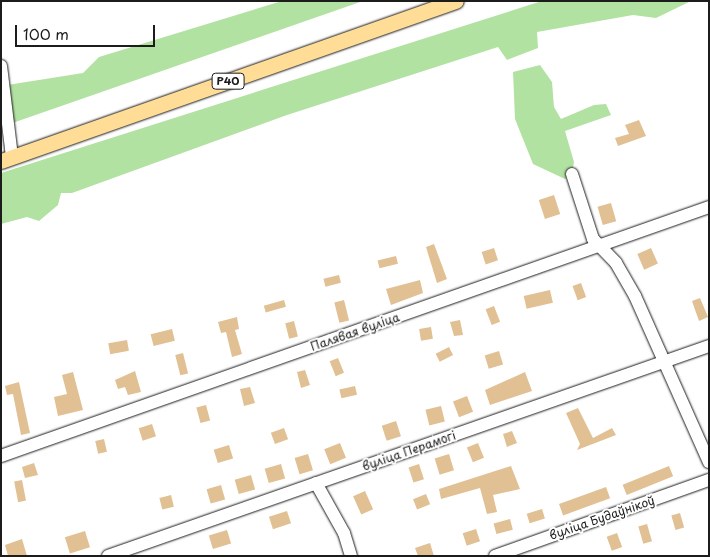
<!DOCTYPE html>
<html>
<head>
<meta charset="utf-8">
<style>
  body { margin:0 }
  #map { position:relative; width:710px; height:557px; overflow:hidden; background:#fff; font-family:"Playpen Sans",sans-serif }
  div>[style] { position:absolute }
  [style*='--x'] { left:calc(var(--x)*1px); top:calc(var(--y)*1px); width:calc(var(--w)*1px); rotate:calc(var(--a)*1deg) }
  .green>* { inset:0; background:#b2e2a2 }
  .building>* { inset:0; background:#e1c093; transform-origin:0 0 }
  .roads { filter:drop-shadow(0 0 1px #1c1c1c) drop-shadow(0 0 1px #1c1c1c) }
  .minor>* { height:12px; margin:-6px; padding:0 6px; transform-origin:6px; border-radius:6px; background:#fff }
  .major>* { height:15px; margin:-7.5px; padding:0 7.5px; transform-origin:7.5px; border-radius:7.5px; background:#ffdd96 }
  span { translate:-50% -50%; white-space:nowrap; text-align:center; line-height:1.15; -webkit-text-stroke:4px #fff; paint-order:stroke }
  .shield-label span { padding:1px 4px; background:#fff; border:1px solid; border-radius:4px; -webkit-text-stroke-width:0 }
  .shield-label { font-size:11px; color:#1c1c1c; font-weight:700 }
  .street-label { font-size:12px; color:#1c1c1c }
  .frame { position:absolute; inset:0; border:2px solid #1c1c1c; pointer-events:none }
  .scale { position:absolute; left:15px; top:25px; width:140px; height:22px; box-sizing:border-box; border:2px solid #1c1c1c; border-top:0; padding-left:6px; font-size:15px; line-height:18px; white-space:nowrap; color:#1c1c1c; -webkit-text-stroke:4px #fff; paint-order:stroke }
</style>
</head>
<body>
<div id="map">
  <div class="green">
    <div style="clip-path:polygon(282px 1px,363px 1px,1px 127px,1px 86px,83px 73px,99px 57px)"></div>
    <div style="clip-path:polygon(542px 1px,691px 1px,656px 18px,633px 15px,537px 32px,538px 48px,507px 60px,498px 47px,287px 115px,72px 193px,61px 193px,58px 205px,39px 221px,27px 217px,1px 224px,1px 173px)"></div>
    <div style="clip-path:polygon(540px 65px,552px 82px,554px 107px,561px 119px,594px 105px,606px 104px,611px 115px,565px 131px,574px 162px,572px 174px,565px 179px,533px 164px,515px 119px,513px 72px)"></div>
  </div>
  <div class="building">
    <div style="clip-path:polygon(639px 120px,646px 136px,618px 146px,615px 138px,629px 134px,625px 125px)"></div>
    <div style="left:554px;top:195px;width:20px;height:16px;rotate:72deg"></div>
    <div style="left:611px;top:203px;width:19px;height:14px;rotate:74deg"></div>
    <div style="clip-path:polygon(434px 244px,447px 279px,437px 283px,426px 247px)"></div>
    <div style="left:494px;top:248px;width:13px;height:13px;rotate:72deg"></div>
    <div style="left:651px;top:248px;width:17px;height:15px;rotate:66deg"></div>
    <div style="left:396px;top:256px;width:8px;height:19px;rotate:76deg"></div>
    <div style="left:339px;top:275px;width:8px;height:16px;rotate:76deg"></div>
    <div style="clip-path:polygon(420px 280px,423px 293px,391px 305px,386px 289px)"></div>
    <div style="left:581px;top:283px;width:15px;height:9px;rotate:70deg"></div>
    <div style="left:550px;top:290px;width:13px;height:27px;rotate:77deg"></div>
    <div style="clip-path:polygon(700px 298px,708px 317px,699px 321px,692px 301px)"></div>
    <div style="left:284px;top:300px;width:7px;height:21px;rotate:74deg"></div>
    <div style="left:344px;top:300px;width:21px;height:10px;rotate:76deg"></div>
    <div style="left:494px;top:306px;width:17px;height:9px;rotate:69deg"></div>
    <div style="clip-path:polygon(237px 317px,239px 329px,235px 330px,242px 354px,232px 357px,226px 332px,221px 333px,218px 322px)"></div>
    <div style="clip-path:polygon(460px 320px,463px 335px,454px 336px,450px 322px)"></div>
    <div style="left:294px;top:321px;width:16px;height:9px;rotate:76deg"></div>
    <div style="left:431px;top:327px;width:12px;height:12px;rotate:81deg"></div>
    <div style="left:172px;top:329px;width:12px;height:22px;rotate:76deg"></div>
    <div style="left:127px;top:340px;width:11px;height:19px;rotate:80deg"></div>
    <div style="left:449px;top:347px;width:9px;height:15px;rotate:63deg"></div>
    <div style="left:499px;top:351px;width:14px;height:15px;rotate:73deg"></div>
    <div style="left:183px;top:353px;width:21px;height:8px;rotate:76deg"></div>
    <div style="left:338px;top:358px;width:16px;height:9px;rotate:68deg"></div>
    <div style="clip-path:polygon(305px 370px,310px 385px,301px 388px,297px 372px)"></div>
    <div style="clip-path:polygon(135px 371px,141px 392px,128px 395px,125px 387px,118px 389px,115px 380px)"></div>
    <div style="clip-path:polygon(73px 372px,83px 410px,58px 416px,54px 397px,67px 394px,62px 375px)"></div>
    <div style="clip-path:polygon(525px 372px,532px 391px,490px 405px,485px 390px)"></div>
    <div style="clip-path:polygon(19px 382px,30px 433px,21px 435px,13px 394px,7px 395px,5px 386px)"></div>
    <div style="left:355px;top:386px;width:9px;height:16px;rotate:77deg"></div>
    <div style="clip-path:polygon(250px 387px,255px 403px,244px 406px,240px 389px)"></div>
    <div style="left:467px;top:396px;width:17px;height:15px;rotate:69deg"></div>
    <div style="left:206px;top:405px;width:16px;height:10px;rotate:75deg"></div>
    <div style="left:441px;top:406px;width:16px;height:16px;rotate:76deg"></div>
    <div style="clip-path:polygon(578px 408px,593px 438px,612px 428px,616px 435px,577px 450px,580px 444px,566px 413px)"></div>
    <div style="left:396px;top:421px;width:16px;height:15px;rotate:72deg"></div>
    <div style="left:152px;top:424px;width:13px;height:14px;rotate:72deg"></div>
    <div style="left:284px;top:428px;width:12px;height:14px;rotate:70deg"></div>
    <div style="clip-path:polygon(512px 431px,517px 443px,507px 447px,503px 434px)"></div>
    <div style="left:104px;top:439px;width:13px;height:9px;rotate:77deg"></div>
    <div style="left:340px;top:443px;width:16px;height:17px;rotate:68deg"></div>
    <div style="left:478px;top:443px;width:16px;height:12px;rotate:68deg"></div>
    <div style="left:229px;top:445px;width:14px;height:16px;rotate:73deg"></div>
    <div style="left:308px;top:454px;width:17px;height:14px;rotate:73deg"></div>
    <div style="left:449px;top:454px;width:17px;height:15px;rotate:73deg"></div>
    <div style="clip-path:polygon(34px 463px,38px 475px,25px 478px,22px 467px)"></div>
    <div style="left:281px;top:464px;width:15px;height:17px;rotate:74deg"></div>
    <div style="left:419px;top:464px;width:16px;height:11px;rotate:72deg"></div>
    <div style="clip-path:polygon(511px 466px,520px 489px,493px 495px,497px 512px,487px 514px,480px 488px,441px 499px,439px 489px)"></div>
    <div style="left:669px;top:466px;width:11px;height:50px;rotate:68deg"></div>
    <div style="left:251px;top:475px;width:15px;height:17px;rotate:74deg"></div>
    <div style="left:22px;top:480px;width:21px;height:8px;rotate:79deg"></div>
    <div style="left:221px;top:485px;width:15px;height:15px;rotate:74deg"></div>
    <div style="left:606px;top:487px;width:12px;height:50px;rotate:70deg"></div>
    <div style="left:365px;top:491px;width:20px;height:13px;rotate:66deg"></div>
    <div style="left:426px;top:494px;width:11px;height:14px;rotate:68deg"></div>
    <div style="left:171px;top:495px;width:12px;height:12px;rotate:76deg"></div>
    <div style="left:542px;top:509px;width:10px;height:16px;rotate:73deg"></div>
    <div style="left:287px;top:511px;width:13px;height:19px;rotate:72deg"></div>
    <div style="left:680px;top:513px;width:15px;height:9px;rotate:74deg"></div>
    <div style="left:510px;top:519px;width:11px;height:17px;rotate:75deg"></div>
    <div style="left:647px;top:524px;width:18px;height:9px;rotate:74deg"></div>
    <div style="left:476px;top:529px;width:13px;height:14px;rotate:72deg"></div>
    <div style="left:227px;top:530px;width:14px;height:19px;rotate:73deg"></div>
    <div style="left:85px;top:531px;width:17px;height:21px;rotate:73deg"></div>
    <div style="left:617px;top:533px;width:15px;height:11px;rotate:70deg"></div>
    <div style="clip-path:polygon(22px 539px,27px 556px,8px 556px,5px 545px)"></div>
    <div style="clip-path:polygon(430px 543px,434px 556px,418px 556px,415px 548px)"></div>
  </div>
  <div class="roads">
    <div class="minor">
      <div style="--x:1;--y:66;--w:92;--a:83.1"></div>
      <div style="--x:572;--y:174;--w:68;--a:72.1"></div>
      <div style="--x:593;--y:239;--w:33;--a:46"></div>
      <div style="--x:616;--y:263;--w:38;--a:60"></div>
      <div style="--x:635;--y:296;--w:182;--a:66"></div>
      <div style="--x:1;--y:456;--w:751;--a:-19.38"></div>
      <div style="--x:316;--y:483;--w:57;--a:60.8"></div>
      <div style="--x:344;--y:533;--w:24;--a:73"></div>
      <div style="--x:108;--y:556;--w:637;--a:-19.26"></div>
      <div style="--x:495;--y:556;--w:227;--a:-19.6"></div>
    </div>
    <div class="major">
      <div style="--x:1;--y:161;--w:482;--a:-19.4"></div>
    </div>
  </div>
  <div class="shield-label">
    <span style="left:228px;top:81px">Р40</span>
  </div>
  <div class="street-label">
    <span style="left:355px;top:332px;rotate:-19deg">Палявая вуліца</span>
    <span style="left:409px;top:451px;rotate:-19deg">вуліца Перамогі</span>
    <span style="left:602px;top:518px;rotate:-19deg">вуліца Будаўнікоў</span>
  </div>
  <div class="frame"></div>
  <div class="scale">100 m</div>
</div>
</body>
</html>
